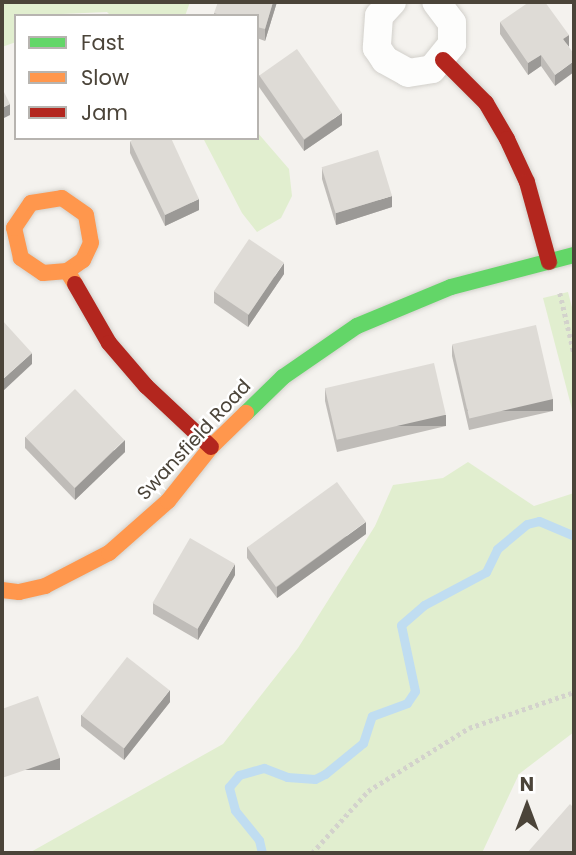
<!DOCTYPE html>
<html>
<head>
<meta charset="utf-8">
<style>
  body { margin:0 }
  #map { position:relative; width:576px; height:855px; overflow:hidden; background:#f4f2ee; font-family:Poppins,sans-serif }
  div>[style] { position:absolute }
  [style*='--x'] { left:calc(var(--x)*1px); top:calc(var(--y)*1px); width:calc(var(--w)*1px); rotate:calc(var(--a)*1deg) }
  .green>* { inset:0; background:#e1eecf }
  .stream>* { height:9px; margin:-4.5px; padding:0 4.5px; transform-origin:4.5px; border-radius:4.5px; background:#c0ddf1 }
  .path>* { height:4.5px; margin-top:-2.25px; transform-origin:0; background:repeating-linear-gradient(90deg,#d3d2cc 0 3.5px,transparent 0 7px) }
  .roads { filter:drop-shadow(0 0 2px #d2d0cb) drop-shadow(0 0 2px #d2d0cb) }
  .street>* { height:28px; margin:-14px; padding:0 14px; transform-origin:14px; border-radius:14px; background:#fdfdfc }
  .fast>* { height:16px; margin:-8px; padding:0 8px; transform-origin:8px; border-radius:8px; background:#63d668 }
  .slow>* { height:16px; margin:-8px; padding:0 8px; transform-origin:8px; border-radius:8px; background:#ff974d }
  .jam>* { height:16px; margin:-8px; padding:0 8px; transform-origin:8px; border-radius:8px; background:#b3261e }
  .wall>* { inset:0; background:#bfbcb8 }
  .shaded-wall>* { inset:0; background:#9b9996; transform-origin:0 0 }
  .building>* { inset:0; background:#dedbd6; transform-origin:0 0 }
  span { translate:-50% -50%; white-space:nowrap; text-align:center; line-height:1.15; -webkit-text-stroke:5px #fff; paint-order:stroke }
  .street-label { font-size:19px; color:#4b4439 }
  .frame { position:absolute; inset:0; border:4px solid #4b4439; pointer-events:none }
  .legend { position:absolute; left:14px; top:14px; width:245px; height:126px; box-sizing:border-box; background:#fff; border:2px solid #b7b4b0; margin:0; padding:9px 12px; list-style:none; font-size:21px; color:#4b4439 }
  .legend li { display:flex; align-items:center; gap:14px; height:35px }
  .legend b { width:35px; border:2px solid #b7b4b0 }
  .north { position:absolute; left:492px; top:771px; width:70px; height:70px; -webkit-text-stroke:5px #fff; paint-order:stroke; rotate:0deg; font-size:19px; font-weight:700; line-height:28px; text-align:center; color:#4b4439 }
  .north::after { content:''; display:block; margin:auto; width:24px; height:32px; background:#4b4439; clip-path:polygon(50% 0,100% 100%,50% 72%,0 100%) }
</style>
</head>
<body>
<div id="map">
  <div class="green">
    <div style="clip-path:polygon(2px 2px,190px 2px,185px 16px,111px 16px,107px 12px,16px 16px,16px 42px,2px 47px)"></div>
    <div style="clip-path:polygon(257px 132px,289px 169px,292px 196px,281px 218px,257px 232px,242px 213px,203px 138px,257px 138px)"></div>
    <div style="clip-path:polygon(568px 292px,574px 315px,574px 417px,543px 298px)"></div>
    <div style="clip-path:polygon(468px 462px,534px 506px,574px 493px,574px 732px,519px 774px,482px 853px,29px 853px,223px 744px,298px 648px,375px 526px,393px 485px,443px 478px)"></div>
  </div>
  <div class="stream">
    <div style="--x:262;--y:853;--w:13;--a:-103"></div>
    <div style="--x:259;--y:840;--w:38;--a:-129"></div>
    <div style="--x:235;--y:810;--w:24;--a:-105"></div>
    <div style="--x:229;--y:787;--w:16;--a:-50"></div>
    <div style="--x:239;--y:775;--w:26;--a:-16"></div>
    <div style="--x:264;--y:768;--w:25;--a:21"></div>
    <div style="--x:287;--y:777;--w:28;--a:4"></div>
    <div style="--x:315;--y:779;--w:11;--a:-27"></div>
    <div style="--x:325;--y:774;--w:49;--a:-39.2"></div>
    <div style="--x:363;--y:743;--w:28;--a:-72"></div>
    <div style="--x:372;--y:716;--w:37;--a:-20"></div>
    <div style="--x:407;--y:703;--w:14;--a:-56"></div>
    <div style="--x:415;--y:691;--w:67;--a:-102"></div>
    <div style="--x:401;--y:625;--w:30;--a:-41"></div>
    <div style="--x:424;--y:605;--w:70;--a:-28"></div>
    <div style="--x:486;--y:572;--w:25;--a:-64"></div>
    <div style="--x:497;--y:549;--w:39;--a:-40"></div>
    <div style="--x:527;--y:524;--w:12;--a:-14"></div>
    <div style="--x:539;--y:521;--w:38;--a:23"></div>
  </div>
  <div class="path">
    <div style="--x:560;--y:293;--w:62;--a:76.9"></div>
    <div style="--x:312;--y:853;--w:84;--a:-47.9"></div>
    <div style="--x:368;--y:791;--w:119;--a:-32"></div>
    <div style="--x:469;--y:728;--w:111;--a:-18.9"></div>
  </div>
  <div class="roads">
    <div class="street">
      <div style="--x:392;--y:2;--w:19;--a:133"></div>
      <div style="--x:379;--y:16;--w:32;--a:94"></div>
      <div style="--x:377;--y:48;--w:14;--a:56"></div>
      <div style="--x:385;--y:60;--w:26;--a:29"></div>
      <div style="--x:408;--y:73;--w:24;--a:-9"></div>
      <div style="--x:432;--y:69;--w:32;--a:-51"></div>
      <div style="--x:452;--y:44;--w:21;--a:-90"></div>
      <div style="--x:452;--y:23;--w:26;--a:-127"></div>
    </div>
    <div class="fast">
      <div style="--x:246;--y:413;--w:52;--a:-44.2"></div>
      <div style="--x:283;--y:377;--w:90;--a:-34.6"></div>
      <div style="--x:357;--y:326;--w:102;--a:-22.5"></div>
      <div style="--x:451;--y:287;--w:127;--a:-14.6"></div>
    </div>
    <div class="slow">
      <div style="--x:67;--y:271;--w:24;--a:175"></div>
      <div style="--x:43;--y:273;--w:27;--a:-146"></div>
      <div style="--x:21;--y:258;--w:31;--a:-103"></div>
      <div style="--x:14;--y:228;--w:30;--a:-56"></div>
      <div style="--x:31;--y:203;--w:31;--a:-9"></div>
      <div style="--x:62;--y:198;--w:29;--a:35"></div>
      <div style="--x:86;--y:215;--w:28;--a:80"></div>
      <div style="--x:91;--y:243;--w:19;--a:115"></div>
      <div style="--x:83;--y:260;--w:19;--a:145"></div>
      <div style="--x:67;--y:271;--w:15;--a:58"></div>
      <div style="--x:2;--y:590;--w:17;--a:7"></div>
      <div style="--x:19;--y:592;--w:27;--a:-13"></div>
      <div style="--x:45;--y:586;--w:72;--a:-27.3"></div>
      <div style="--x:109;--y:553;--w:79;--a:-41.4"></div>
      <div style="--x:168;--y:501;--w:69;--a:-51.5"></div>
      <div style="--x:211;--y:447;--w:49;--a:-44.2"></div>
    </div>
    <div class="jam">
      <div style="--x:443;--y:60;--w:61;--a:45"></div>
      <div style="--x:486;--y:103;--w:42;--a:59.7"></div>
      <div style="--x:507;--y:139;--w:47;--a:65.1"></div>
      <div style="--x:527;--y:182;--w:83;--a:74.6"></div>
      <div style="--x:75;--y:284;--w:68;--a:60"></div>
      <div style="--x:109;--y:343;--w:57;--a:49.3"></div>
      <div style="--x:146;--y:386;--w:89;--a:43.2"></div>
    </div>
  </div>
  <div class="wall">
    <div style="clip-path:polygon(277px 2px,265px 41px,257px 38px,257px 16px,214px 16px,214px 13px)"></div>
    <div style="clip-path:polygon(500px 22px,569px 35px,555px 86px,541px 66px,528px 75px,500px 34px)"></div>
    <div style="clip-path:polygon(259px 75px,342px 125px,304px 151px,259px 87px)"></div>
    <div style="clip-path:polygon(130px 141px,199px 210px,165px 226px,130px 153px)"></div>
    <div style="clip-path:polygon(322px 168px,392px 207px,336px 225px,322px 179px)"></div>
    <div style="clip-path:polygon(284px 274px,248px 327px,214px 303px,214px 291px)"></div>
    <div style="clip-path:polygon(452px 345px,553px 411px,469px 430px,452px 356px)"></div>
    <div style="clip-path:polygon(325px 389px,446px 426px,337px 452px,325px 401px)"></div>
    <div style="clip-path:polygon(25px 437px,125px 452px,75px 500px,25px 448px)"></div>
    <div style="clip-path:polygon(366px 534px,277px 598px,247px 558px,247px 547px)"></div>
    <div style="clip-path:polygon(235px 575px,198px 640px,153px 614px,153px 603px)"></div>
    <div style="clip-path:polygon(170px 702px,124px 760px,81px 726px,81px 715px)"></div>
  </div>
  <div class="shaded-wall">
    <div style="clip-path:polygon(273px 2px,277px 2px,265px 41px,265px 29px)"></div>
    <div style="clip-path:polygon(569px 35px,569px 47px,563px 39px)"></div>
    <div style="clip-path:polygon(541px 55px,541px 66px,528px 75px,528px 63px)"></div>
    <div style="clip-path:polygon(574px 61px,574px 72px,555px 86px,555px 75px)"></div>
    <div style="clip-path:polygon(10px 104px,10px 115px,2px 119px,2px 108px)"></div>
    <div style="clip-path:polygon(342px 113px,342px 125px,304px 151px,304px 140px)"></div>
    <div style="clip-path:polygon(392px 196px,392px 207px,336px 225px,336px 213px)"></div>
    <div style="clip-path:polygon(199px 199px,199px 210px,165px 226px,165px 215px)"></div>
    <div style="clip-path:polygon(284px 263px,284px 274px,248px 327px,248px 315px)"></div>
    <div style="clip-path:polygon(32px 353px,32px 364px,2px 392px,2px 380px)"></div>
    <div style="left:553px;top:399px;width:12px;height:86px;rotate:90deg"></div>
    <div style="left:446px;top:415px;width:11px;height:112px;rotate:90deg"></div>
    <div style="clip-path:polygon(125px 440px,125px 452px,75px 500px,75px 488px)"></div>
    <div style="clip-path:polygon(366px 522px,366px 534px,277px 598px,277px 587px)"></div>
    <div style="clip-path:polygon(235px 564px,235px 575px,198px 640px,198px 628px)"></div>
    <div style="clip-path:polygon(170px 690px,170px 702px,124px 760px,124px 748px)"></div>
    <div style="left:60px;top:758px;width:12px;height:61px;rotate:90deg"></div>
  </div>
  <div class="building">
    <div style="clip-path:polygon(218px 2px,273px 2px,265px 29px,257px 27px,257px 16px,223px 16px,214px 13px)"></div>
    <div style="clip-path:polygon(529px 2px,545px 2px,569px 35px,563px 39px,574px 54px,574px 61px,555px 75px,541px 55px,528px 63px,500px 22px)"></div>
    <div style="left:297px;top:49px;width:78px;height:46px;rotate:55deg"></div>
    <div style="clip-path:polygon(2px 88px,10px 104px,2px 108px)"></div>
    <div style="clip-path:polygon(137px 138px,171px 138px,199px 199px,165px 215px,130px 141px)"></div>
    <div style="left:378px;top:150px;width:48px;height:59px;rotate:73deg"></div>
    <div style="left:249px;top:239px;width:42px;height:63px;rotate:34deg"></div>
    <div style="clip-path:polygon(2px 320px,32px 353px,2px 380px)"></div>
    <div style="left:536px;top:325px;width:76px;height:86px;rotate:77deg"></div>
    <div style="left:434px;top:363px;width:53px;height:112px;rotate:77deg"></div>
    <div style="left:75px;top:389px;width:71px;height:69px;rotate:46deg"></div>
    <div style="left:337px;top:482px;width:49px;height:111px;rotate:54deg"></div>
    <div style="left:190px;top:538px;width:52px;height:75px;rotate:30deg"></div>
    <div style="left:127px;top:657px;width:54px;height:74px;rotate:38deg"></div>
    <div style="clip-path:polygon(38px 696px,60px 758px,2px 778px,2px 709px)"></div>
    <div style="clip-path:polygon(570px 804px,574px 808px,574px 853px,527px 853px)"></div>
  </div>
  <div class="street-label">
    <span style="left:194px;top:440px;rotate:-47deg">Swansfield Road</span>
  </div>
  <div class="frame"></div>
  <ul class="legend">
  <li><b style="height:9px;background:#63d668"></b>Fast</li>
  <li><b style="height:9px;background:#ff974d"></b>Slow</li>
  <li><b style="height:9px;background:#b3261e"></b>Jam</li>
  </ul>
  <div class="north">N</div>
</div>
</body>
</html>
